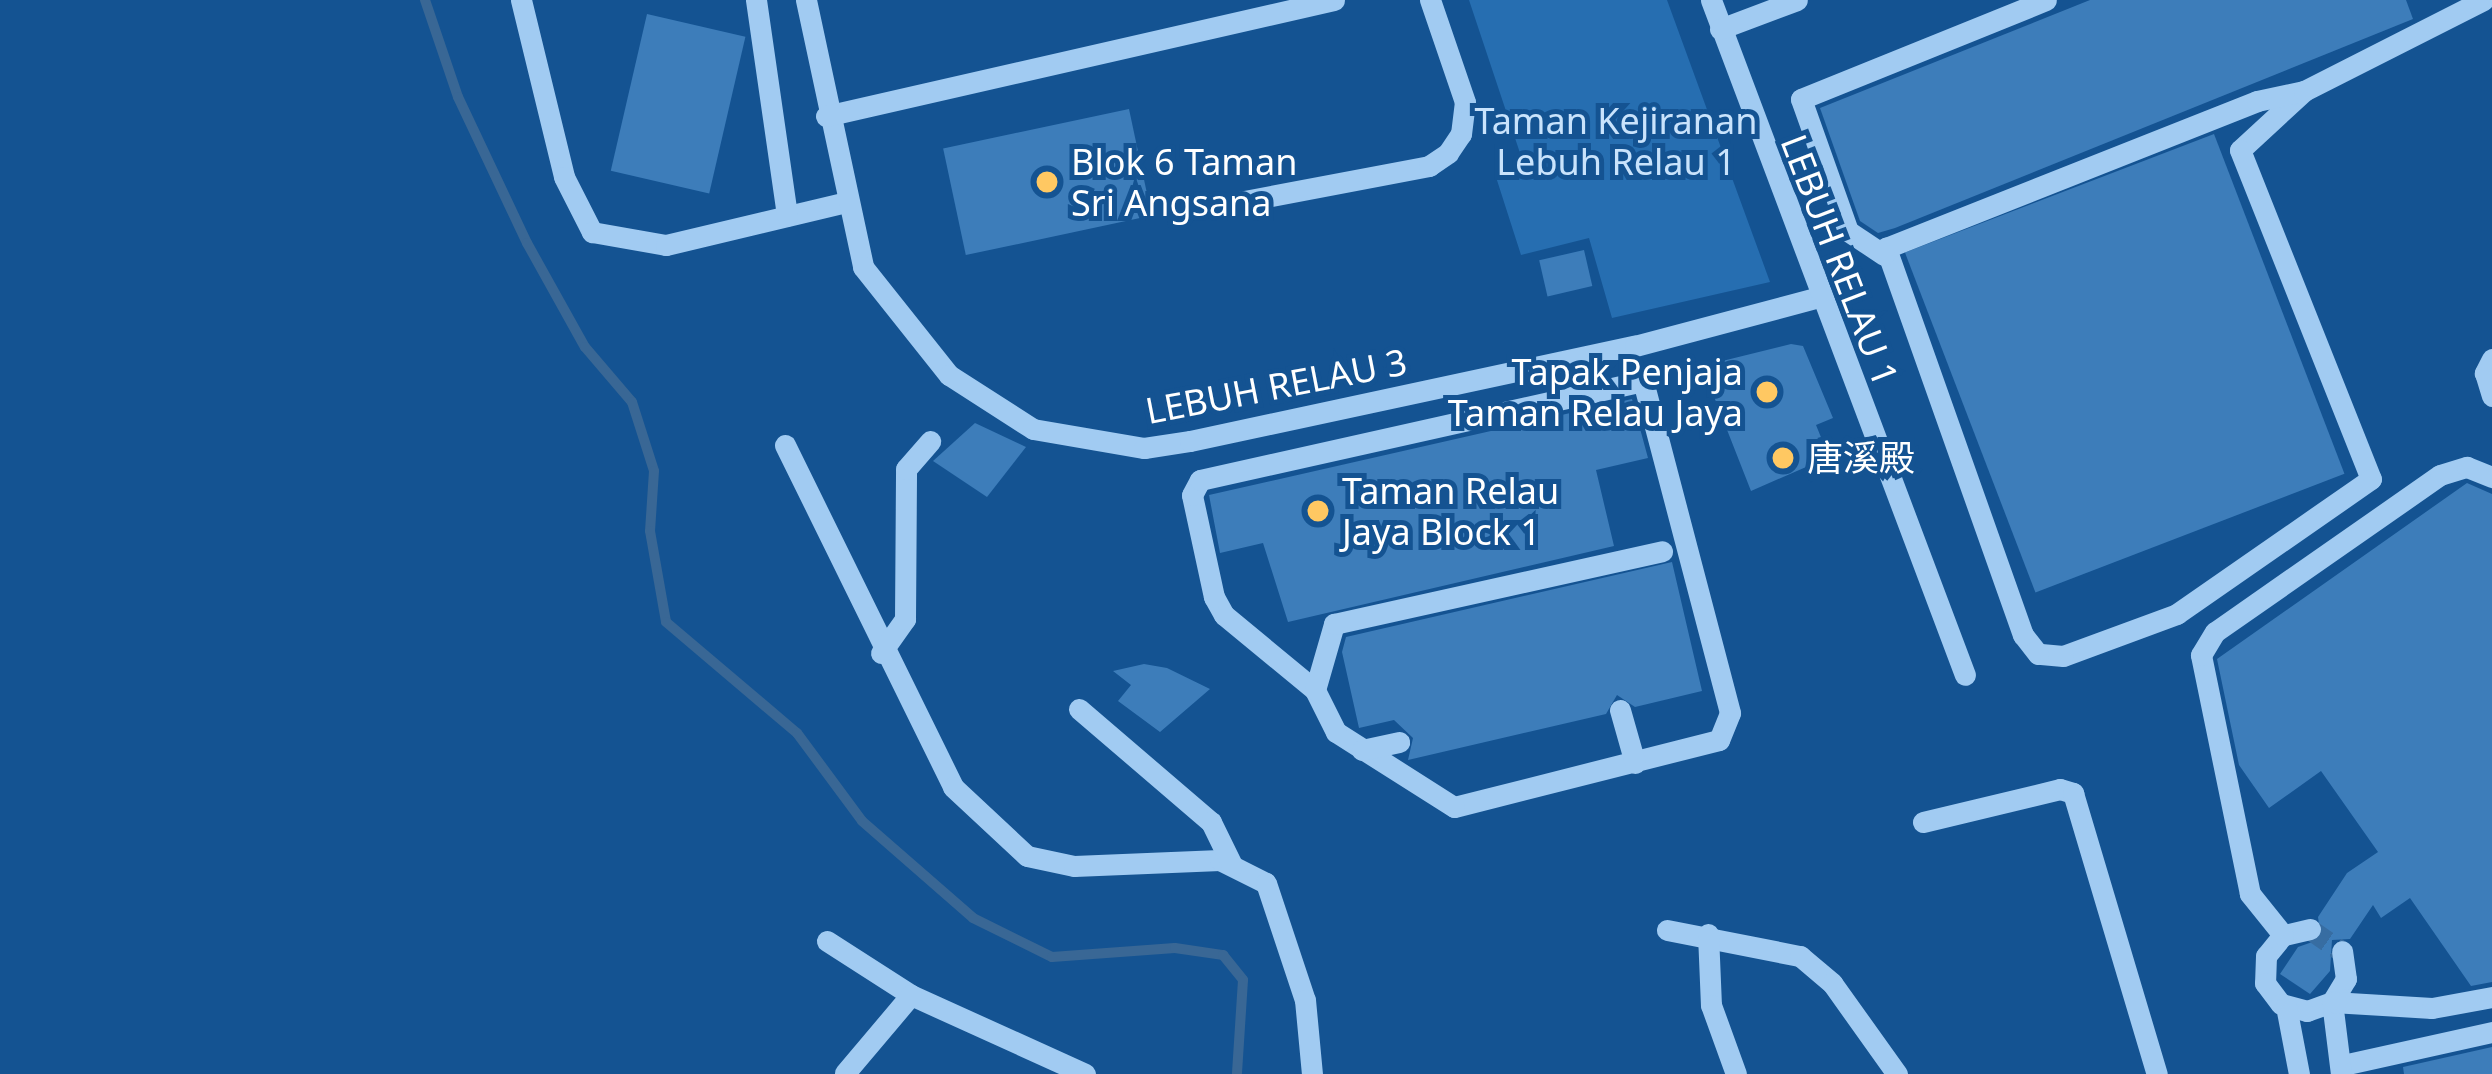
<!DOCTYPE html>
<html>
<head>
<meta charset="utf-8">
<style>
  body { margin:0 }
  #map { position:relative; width:2492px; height:1074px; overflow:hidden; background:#145392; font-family:"Noto Sans","Noto Sans SC",sans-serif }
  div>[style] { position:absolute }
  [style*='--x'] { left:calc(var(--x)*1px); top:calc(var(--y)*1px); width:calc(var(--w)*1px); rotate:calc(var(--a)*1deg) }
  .green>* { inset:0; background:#266eb1 }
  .stream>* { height:10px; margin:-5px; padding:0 5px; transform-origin:5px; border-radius:5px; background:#396795 }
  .building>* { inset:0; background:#3d7dba; transform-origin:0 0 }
  .minor-tunnel>* { height:21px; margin-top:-10.5px; transform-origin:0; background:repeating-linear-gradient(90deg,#376da2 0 21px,transparent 0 31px) }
  .minor>* { height:21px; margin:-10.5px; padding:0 10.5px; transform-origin:10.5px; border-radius:10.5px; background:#a1cbf2 }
  .dots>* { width:33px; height:33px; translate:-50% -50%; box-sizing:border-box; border:6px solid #145392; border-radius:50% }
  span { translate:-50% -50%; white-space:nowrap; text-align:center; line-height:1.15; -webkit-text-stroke:10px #145392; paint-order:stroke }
  .park-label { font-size:36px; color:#c9e3fc }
  .poi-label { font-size:36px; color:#fff }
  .left { translate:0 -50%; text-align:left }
  .right { translate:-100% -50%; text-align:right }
  .street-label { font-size:36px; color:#fff }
</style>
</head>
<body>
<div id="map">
  <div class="green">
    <div style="clip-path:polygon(1469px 0,1667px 0,1770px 282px,1612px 318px,1589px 238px,1521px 255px,1495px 174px,1524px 165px)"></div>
  </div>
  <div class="stream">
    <div style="--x:425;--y:0;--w:102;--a:71.2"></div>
    <div style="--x:458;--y:97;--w:161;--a:64.7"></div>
    <div style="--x:527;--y:243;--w:119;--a:60.9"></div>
    <div style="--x:585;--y:347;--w:72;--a:49.5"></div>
    <div style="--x:632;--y:402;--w:72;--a:72.3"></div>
    <div style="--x:654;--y:471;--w:60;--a:93.8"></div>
    <div style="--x:650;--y:531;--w:92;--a:80"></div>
    <div style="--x:666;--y:622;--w:172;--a:40.3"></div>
    <div style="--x:797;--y:733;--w:109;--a:53.5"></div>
    <div style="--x:862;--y:821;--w:147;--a:41.1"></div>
    <div style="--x:973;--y:918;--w:88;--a:26.3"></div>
    <div style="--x:1052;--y:957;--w:123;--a:-4.2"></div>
    <div style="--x:1175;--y:948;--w:49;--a:8.3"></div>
    <div style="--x:1223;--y:955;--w:32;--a:51"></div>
    <div style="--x:1243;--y:980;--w:94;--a:93.7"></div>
  </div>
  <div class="building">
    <div style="clip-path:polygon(2090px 0,2406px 0,2413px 19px,1895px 228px,1878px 233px,1860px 221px,1820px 108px)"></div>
    <div style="left:647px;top:14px;width:101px;height:161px;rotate:13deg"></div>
    <div style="left:1129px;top:109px;width:109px;height:190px;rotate:78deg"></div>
    <div style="left:2214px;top:134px;width:364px;height:331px;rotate:69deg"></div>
    <div style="left:1584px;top:250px;width:37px;height:46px;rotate:77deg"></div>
    <div style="clip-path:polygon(1791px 344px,1803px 346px,1833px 418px,1816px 425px,1829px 457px,1751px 491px,1702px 366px)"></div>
    <div style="clip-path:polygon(1632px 399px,1648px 458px,1596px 470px,1614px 546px,1288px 622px,1263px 543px,1220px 553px,1209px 495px)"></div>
    <div style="clip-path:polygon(975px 423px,1026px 447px,987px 497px,933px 461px)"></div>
    <div style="clip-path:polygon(2467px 483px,2492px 494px,2492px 982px,2471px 986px,2410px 898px,2381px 918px,2373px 905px,2350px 939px,2332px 940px,2330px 971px,2310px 994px,2280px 974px,2298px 947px,2321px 939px,2318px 917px,2347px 873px,2378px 852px,2321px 771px,2269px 808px,2239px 765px,2217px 659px)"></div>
    <div style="clip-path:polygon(1672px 562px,1702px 691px,1635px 707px,1617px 695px,1606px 714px,1408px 760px,1413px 738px,1394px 720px,1359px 728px,1342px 652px,1346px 637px)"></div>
    <div style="clip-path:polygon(1144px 664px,1167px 668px,1210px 689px,1160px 732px,1118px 701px,1131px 685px,1113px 671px)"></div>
    <div style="clip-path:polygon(2492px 1047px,2492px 1074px,2404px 1074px,2403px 1067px)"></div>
  </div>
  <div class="minor-tunnel">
    <div style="--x:2310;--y:929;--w:39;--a:35"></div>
  </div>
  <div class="minor">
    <div style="--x:521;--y:0;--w:182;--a:76.3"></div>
    <div style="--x:564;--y:177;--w:62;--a:63"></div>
    <div style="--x:592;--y:232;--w:75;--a:10"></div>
    <div style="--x:666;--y:245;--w:185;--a:-13.4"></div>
    <div style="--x:756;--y:0;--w:218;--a:81.8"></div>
    <div style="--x:806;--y:0;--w:273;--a:77.9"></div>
    <div style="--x:863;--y:267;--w:138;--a:51.5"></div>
    <div style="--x:949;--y:375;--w:100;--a:32.7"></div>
    <div style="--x:1033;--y:429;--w:113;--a:9.7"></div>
    <div style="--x:1144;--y:448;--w:47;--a:-8.7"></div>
    <div style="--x:1190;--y:441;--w:455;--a:-12.1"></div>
    <div style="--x:1635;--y:346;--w:190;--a:-14.9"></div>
    <div style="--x:1711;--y:0;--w:721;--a:69.38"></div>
    <div style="--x:1720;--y:29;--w:82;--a:-20.6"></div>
    <div style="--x:2304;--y:91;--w:87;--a:137.3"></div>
    <div style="--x:2240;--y:150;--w:354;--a:68.3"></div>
    <div style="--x:2371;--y:479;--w:236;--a:145.2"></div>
    <div style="--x:2177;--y:614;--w:121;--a:159.8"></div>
    <div style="--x:2063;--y:656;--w:25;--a:-175"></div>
    <div style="--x:2038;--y:654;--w:24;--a:-128"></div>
    <div style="--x:2023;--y:635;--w:411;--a:-109.5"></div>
    <div style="--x:1886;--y:248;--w:399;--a:-21.6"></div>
    <div style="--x:2257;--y:101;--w:48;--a:-12"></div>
    <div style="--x:2304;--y:91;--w:201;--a:-26.9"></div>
    <div style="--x:826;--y:116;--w:521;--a:-12.86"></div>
    <div style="--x:1223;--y:205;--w:210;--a:-10.7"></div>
    <div style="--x:1429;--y:166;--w:23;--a:-34"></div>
    <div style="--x:1448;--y:153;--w:23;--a:-56"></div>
    <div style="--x:1461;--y:134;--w:32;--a:-83"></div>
    <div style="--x:1465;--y:102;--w:108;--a:-108.9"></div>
    <div style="--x:1884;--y:255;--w:43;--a:-146.3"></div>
    <div style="--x:1848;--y:231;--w:140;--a:-109.6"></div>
    <div style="--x:1801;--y:99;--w:264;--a:-22"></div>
    <div style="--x:2492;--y:359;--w:16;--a:117"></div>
    <div style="--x:2485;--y:373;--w:24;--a:73"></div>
    <div style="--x:1643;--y:381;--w:343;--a:75.3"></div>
    <div style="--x:1730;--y:713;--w:29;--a:112"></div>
    <div style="--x:1719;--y:740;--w:273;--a:165.8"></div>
    <div style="--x:1454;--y:807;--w:140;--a:-147.6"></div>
    <div style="--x:1336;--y:732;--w:47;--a:-116.6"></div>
    <div style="--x:1315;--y:690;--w:118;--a:-140.5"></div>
    <div style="--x:1224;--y:615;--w:21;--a:-119"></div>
    <div style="--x:1214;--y:597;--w:104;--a:-102.2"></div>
    <div style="--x:1192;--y:495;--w:17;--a:-62"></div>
    <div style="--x:1200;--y:480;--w:454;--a:-12.6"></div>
    <div style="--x:785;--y:445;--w:381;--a:63.8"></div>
    <div style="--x:953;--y:787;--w:101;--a:43"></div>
    <div style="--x:1027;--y:856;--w:48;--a:12"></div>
    <div style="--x:1074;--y:866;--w:146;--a:-2.4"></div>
    <div style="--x:1220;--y:860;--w:51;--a:26.6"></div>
    <div style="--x:1266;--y:883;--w:123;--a:71.6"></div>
    <div style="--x:1305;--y:1000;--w:74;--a:84.6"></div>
    <div style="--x:881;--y:653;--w:42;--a:-54.8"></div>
    <div style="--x:905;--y:619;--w:150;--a:-89.6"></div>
    <div style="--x:906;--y:469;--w:37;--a:-49"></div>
    <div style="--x:1315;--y:690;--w:69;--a:-73.9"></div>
    <div style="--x:1334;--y:624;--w:336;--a:-12.5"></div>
    <div style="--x:1079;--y:709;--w:174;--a:40.6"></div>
    <div style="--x:1211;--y:822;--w:48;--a:64"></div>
    <div style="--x:1620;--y:710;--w:55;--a:74.2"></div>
    <div style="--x:1362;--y:750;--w:38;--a:-12"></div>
    <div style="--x:1923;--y:822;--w:141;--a:-13.5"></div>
    <div style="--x:2060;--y:789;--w:14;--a:17"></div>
    <div style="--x:2073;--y:793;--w:293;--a:73.4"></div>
    <div style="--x:2310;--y:929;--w:28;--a:167"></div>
    <div style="--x:2283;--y:935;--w:27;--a:129"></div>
    <div style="--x:2266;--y:956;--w:27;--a:92"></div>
    <div style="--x:2265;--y:983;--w:26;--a:53"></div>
    <div style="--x:2281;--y:1004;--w:27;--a:15"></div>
    <div style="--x:2307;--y:1011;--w:27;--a:-20"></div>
    <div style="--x:2332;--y:1002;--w:27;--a:-59"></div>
    <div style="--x:2346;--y:979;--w:28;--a:-98"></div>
    <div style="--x:1667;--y:930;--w:136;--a:11.1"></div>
    <div style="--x:1800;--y:956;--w:42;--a:40.2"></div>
    <div style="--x:1832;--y:983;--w:112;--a:54.5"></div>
    <div style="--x:1708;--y:934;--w:71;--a:87.6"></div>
    <div style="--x:1711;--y:1005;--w:73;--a:70.1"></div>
    <div style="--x:2283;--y:935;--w:53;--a:-128.8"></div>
    <div style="--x:2250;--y:894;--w:244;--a:-101.6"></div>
    <div style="--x:2201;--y:655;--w:27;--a:-59"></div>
    <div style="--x:2215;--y:632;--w:274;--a:-34.9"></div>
    <div style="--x:2440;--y:475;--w:28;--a:-17"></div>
    <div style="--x:2467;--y:467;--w:27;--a:22"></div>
    <div style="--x:827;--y:941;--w:100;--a:32.7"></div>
    <div style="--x:911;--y:995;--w:191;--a:24.4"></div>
    <div style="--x:2286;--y:1006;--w:69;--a:79.2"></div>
    <div style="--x:2343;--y:1065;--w:153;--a:-12.5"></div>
    <div style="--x:845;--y:1073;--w:102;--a:-49.8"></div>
    <div style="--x:2341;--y:1074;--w:73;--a:-97.1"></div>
    <div style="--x:2332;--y:1002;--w:100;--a:3.4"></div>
    <div style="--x:2432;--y:1008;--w:61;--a:-10.4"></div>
  </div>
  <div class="dots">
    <div style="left:1047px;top:182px;background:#ffc862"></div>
    <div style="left:1767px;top:392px;background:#ffc862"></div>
    <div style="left:1783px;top:458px;background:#ffc862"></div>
    <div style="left:1318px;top:511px;background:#ffc862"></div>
  </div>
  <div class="park-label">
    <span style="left:1616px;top:141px">Taman Kejiranan<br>Lebuh Relau 1</span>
  </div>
  <div class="poi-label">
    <span class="left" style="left:1071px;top:182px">Blok 6 Taman<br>Sri Angsana</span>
    <span class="right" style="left:1743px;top:392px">Tapak Penjaja<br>Taman Relau Jaya</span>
    <span class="left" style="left:1807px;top:458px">唐溪殿</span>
    <span class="left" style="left:1342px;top:511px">Taman Relau<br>Jaya Block 1</span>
  </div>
  <div class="street-label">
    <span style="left:1840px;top:260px;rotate:69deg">LEBUH RELAU 1</span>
    <span style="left:1276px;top:386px;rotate:-11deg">LEBUH RELAU 3</span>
  </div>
</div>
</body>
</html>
